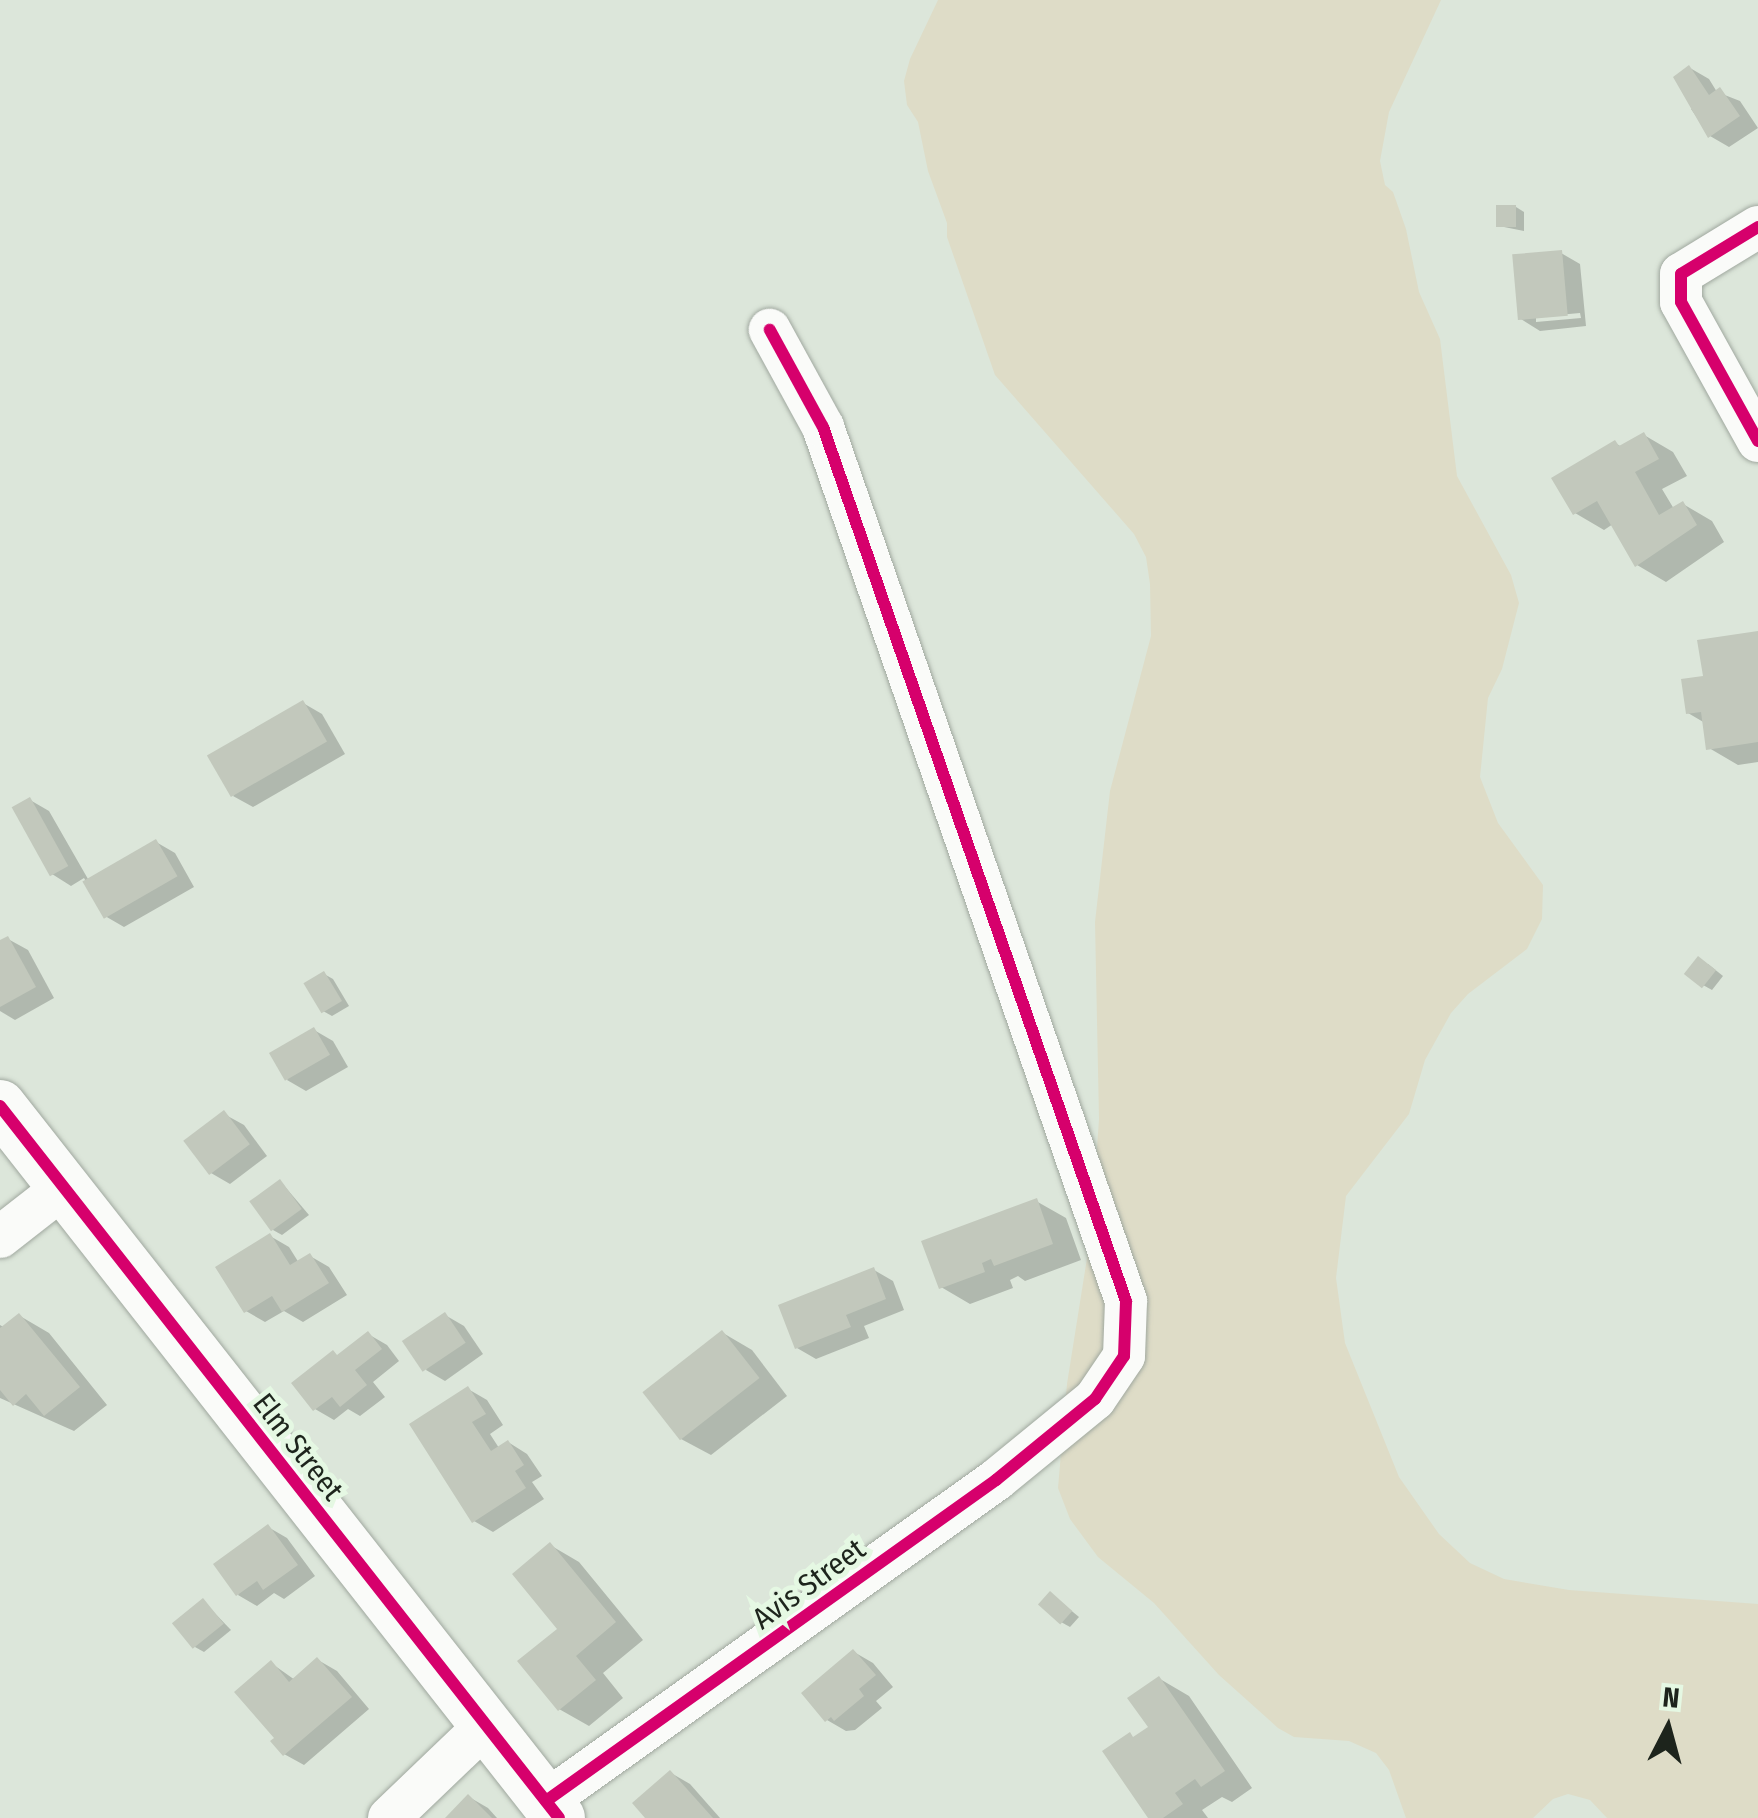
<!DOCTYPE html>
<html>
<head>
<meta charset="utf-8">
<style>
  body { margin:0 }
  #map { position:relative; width:1758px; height:1818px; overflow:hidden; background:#dce6da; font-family:"Fira Sans Condensed",sans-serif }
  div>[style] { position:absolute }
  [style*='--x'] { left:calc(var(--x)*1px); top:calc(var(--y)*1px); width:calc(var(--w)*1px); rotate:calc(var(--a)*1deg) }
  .green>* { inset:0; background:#dedcc7 }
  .shadow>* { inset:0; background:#0003 }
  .building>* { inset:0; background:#c2c8bc; transform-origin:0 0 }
  .roads { filter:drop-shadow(0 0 2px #a0a89f) drop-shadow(0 0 2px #a0a89f) }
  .minor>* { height:42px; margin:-21px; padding:0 21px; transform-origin:21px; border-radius:21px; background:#fafbf9 }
  .tertiary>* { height:52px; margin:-26px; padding:0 26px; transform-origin:26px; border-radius:26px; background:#fafbf9 }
  .cycleway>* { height:12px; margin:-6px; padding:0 6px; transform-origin:6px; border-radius:6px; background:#d6006c }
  span { translate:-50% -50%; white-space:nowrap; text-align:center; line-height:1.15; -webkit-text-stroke:10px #e5f8e3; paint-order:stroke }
  .street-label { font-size:30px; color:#1d241c }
  .north { position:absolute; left:1618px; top:1678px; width:100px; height:100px; -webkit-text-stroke:8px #e5f8e3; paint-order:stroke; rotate:6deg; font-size:28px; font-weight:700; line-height:40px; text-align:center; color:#1d241c }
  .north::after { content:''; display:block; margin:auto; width:35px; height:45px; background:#1d241c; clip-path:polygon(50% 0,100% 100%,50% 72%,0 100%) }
</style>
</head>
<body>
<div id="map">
  <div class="green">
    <div style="clip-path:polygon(938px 0,1441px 0,1389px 112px,1380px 161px,1385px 185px,1393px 192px,1406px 229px,1419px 292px,1440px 339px,1457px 476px,1511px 575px,1519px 603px,1502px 669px,1488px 698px,1480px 777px,1498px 823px,1543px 885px,1542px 919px,1527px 949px,1468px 994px,1451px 1013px,1425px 1060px,1409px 1114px,1346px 1196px,1336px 1278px,1345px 1343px,1399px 1477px,1439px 1534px,1470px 1563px,1504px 1579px,1569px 1590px,1758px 1604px,1758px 1818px,1607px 1818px,1590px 1800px,1568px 1794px,1553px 1799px,1533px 1818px,1406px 1818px,1389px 1770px,1376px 1753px,1349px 1741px,1294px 1737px,1278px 1728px,1219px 1675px,1154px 1603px,1098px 1557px,1070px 1519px,1058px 1488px,1067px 1384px,1091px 1233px,1099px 1119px,1095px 922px,1110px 791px,1151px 636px,1150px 584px,1146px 557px,1134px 534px,995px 375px,947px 237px,947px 223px,928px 171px,918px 122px,907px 105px,904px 81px,910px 59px)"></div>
  </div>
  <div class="shadow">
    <div style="clip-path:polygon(1690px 68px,1709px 79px,1717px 92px,1740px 101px,1758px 128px,1729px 147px,1710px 136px,1691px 109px,1696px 106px)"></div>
    <div style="clip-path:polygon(1516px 207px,1524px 212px,1524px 231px,1499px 226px)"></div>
    <div style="clip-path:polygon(evenodd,1561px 253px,1580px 264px,1586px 326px,1540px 331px,1521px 319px,1561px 253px,1580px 313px,1581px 318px,1536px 322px,1536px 317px,1580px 313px)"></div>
    <div style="clip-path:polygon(1644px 435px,1673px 452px,1687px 476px,1662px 489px,1674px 509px,1683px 504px,1712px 521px,1724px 542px,1666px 582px,1637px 565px,1613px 524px,1604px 530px,1575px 513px,1615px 443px,1622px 447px)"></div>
    <div style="clip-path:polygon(1758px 633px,1758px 762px,1738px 765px,1709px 748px,1705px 723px,1688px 713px)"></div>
    <div style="clip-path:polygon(303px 703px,322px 714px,345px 754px,253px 807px,233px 796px)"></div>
    <div style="clip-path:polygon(30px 800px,49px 811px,88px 879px,156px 842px,175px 853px,194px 887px,124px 927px,105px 916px,84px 878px,71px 886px,52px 874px)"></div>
    <div style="clip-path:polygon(8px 939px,28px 950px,54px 998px,15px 1020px,0 1011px,0 943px)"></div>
    <div style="clip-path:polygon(1708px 964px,1723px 976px,1712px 990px,1703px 985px)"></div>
    <div style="clip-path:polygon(324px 974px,333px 979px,349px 1006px,332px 1016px,323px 1011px)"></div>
    <div style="clip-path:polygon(314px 1030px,333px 1041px,348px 1067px,306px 1091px,287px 1080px)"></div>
    <div style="clip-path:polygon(224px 1114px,244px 1125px,267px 1156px,230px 1184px,211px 1173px)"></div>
    <div style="clip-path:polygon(281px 1182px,309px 1215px,282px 1235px,273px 1230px)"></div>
    <div style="clip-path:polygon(1036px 1201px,1066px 1218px,1081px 1260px,1025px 1281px,1018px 1276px,1010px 1280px,1013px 1288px,970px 1304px,941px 1287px)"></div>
    <div style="clip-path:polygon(270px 1236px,289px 1247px,299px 1263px,310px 1256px,329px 1267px,347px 1295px,303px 1322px,284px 1311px,265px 1322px,246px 1311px)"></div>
    <div style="clip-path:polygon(874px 1270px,893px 1281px,904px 1310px,864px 1326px,869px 1338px,816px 1359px,797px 1348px)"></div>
    <div style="clip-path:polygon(445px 1315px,464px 1326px,483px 1354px,445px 1381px,426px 1370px)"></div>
    <div style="clip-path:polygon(20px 1316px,49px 1333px,107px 1405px,74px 1431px,0 1398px,0 1325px,5px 1328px)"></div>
    <div style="clip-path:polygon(723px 1333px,752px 1350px,787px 1396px,711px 1455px,681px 1439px)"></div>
    <div style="clip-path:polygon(368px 1334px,387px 1345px,399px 1361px,373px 1382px,385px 1397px,360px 1416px,348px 1409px,334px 1420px,315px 1409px,340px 1357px)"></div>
    <div style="clip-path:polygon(468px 1389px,487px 1400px,503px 1425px,490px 1434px,499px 1448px,508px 1442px,527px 1454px,542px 1476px,532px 1482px,544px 1499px,493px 1532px,474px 1521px)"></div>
    <div style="clip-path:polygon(268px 1527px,287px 1538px,315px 1576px,284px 1599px,274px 1593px,257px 1606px,238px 1595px)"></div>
    <div style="clip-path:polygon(550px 1545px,579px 1562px,643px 1640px,603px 1673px,623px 1698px,589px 1726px,559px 1709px,560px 1629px)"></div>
    <div style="clip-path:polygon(1051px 1594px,1079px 1617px,1070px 1627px,1061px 1622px)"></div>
    <div style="clip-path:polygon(203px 1601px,231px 1630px,204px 1652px,195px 1647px)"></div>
    <div style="clip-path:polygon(854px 1652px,873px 1663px,893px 1687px,876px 1701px,882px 1708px,855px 1730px,846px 1731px,827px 1720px)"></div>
    <div style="clip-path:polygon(318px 1660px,337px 1671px,369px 1709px,304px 1765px,284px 1754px,271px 1663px,295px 1680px)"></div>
    <div style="clip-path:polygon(1160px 1679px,1189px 1696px,1252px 1788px,1232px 1802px,1222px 1797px,1202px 1810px,1208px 1818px,1151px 1818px,1136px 1739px,1151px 1728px)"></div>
    <div style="clip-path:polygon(671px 1773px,690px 1784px,720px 1818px,648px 1818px)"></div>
    <div style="clip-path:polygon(469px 1797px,488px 1808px,497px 1818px,448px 1818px)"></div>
  </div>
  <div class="building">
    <div style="clip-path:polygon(1689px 65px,1709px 95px,1720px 87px,1740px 116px,1708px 138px,1673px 77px)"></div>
    <div style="left:1496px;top:205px;width:20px;height:22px"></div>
    <div style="left:1562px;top:250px;width:66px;height:50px;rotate:85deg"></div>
    <div style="clip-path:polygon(1644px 432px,1659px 459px,1635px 472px,1659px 515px,1683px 501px,1697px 525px,1635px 567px,1597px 501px,1573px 515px,1551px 478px,1615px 440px,1619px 446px)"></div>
    <div style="clip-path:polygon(1758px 631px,1758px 742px,1706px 750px,1701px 712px,1686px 714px,1681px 679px,1703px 676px,1697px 640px)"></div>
    <div style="left:303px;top:700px;width:48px;height:111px;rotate:60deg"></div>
    <div style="left:30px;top:797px;width:79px;height:21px;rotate:61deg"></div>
    <div style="left:156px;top:839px;width:43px;height:85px;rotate:60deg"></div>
    <div style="clip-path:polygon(8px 936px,36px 987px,0 1007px,0 940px)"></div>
    <div style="left:1698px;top:956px;width:23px;height:23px;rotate:38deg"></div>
    <div style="left:324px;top:971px;width:35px;height:24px;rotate:59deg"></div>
    <div style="left:314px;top:1027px;width:32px;height:52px;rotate:60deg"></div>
    <div style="left:224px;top:1110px;width:43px;height:51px;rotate:53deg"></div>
    <div style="left:280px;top:1179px;width:37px;height:38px;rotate:54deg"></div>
    <div style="clip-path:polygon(1037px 1198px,1053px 1244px,994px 1266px,991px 1259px,982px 1263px,985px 1272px,939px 1289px,921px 1241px)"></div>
    <div style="clip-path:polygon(270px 1233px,290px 1265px,310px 1253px,329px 1283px,282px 1312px,272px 1296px,244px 1313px,215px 1267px)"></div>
    <div style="clip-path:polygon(874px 1267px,886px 1299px,846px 1315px,851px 1327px,795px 1349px,778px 1305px)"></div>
    <div style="left:445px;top:1312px;width:37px;height:52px;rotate:56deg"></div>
    <div style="clip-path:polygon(19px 1313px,80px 1387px,44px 1416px,26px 1394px,13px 1406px,0 1390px,0 1328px)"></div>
    <div style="left:722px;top:1330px;width:61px;height:101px;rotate:52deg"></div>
    <div style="clip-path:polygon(368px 1331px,382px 1349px,355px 1370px,367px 1385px,340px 1407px,332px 1397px,313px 1411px,291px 1383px,333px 1350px,337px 1355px)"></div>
    <div style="clip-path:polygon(468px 1386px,486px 1414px,472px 1422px,491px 1451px,508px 1440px,524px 1465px,515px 1471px,526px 1488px,472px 1523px,409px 1424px)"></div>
    <div style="clip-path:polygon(268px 1524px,298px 1565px,263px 1590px,257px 1581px,236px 1596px,213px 1564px)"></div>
    <div style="clip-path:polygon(550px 1542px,616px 1622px,576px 1656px,596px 1680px,558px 1711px,517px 1661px,557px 1629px,512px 1574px)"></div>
    <div style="left:1050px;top:1591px;width:30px;height:18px;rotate:42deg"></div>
    <div style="left:203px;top:1598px;width:33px;height:40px;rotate:51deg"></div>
    <div style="clip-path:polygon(853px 1649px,876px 1675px,859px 1689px,864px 1696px,834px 1721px,831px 1717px,825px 1722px,801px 1693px)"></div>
    <div style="clip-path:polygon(317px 1657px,352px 1697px,283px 1756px,270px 1741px,274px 1738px,234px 1692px,271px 1660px,289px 1682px)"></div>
    <div style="clip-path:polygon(1159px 1676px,1225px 1771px,1201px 1787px,1195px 1779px,1175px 1793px,1183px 1804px,1163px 1818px,1148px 1818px,1102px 1751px,1130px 1732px,1133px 1737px,1148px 1727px,1127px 1698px)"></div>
    <div style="clip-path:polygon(670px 1770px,713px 1818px,645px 1818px,632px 1803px)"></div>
    <div style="clip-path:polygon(468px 1794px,492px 1818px,445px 1818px)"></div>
  </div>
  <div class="roads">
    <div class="minor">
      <div style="--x:1758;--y:227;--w:90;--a:148.6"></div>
      <div style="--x:1681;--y:274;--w:28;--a:90"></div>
      <div style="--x:1681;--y:302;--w:159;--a:61"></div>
      <div style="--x:0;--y:1237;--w:81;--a:-38"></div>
      <div style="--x:546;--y:1801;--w:553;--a:-35.5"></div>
      <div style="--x:996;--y:1480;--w:128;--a:-39.3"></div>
      <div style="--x:1095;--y:1399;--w:52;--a:-56"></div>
      <div style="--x:1124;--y:1356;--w:55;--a:-87.9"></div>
      <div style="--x:1126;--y:1301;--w:925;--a:-109.12"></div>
      <div style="--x:823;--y:427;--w:111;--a:-118.7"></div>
      <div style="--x:389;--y:1818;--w:134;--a:-43.8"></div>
    </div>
    <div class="tertiary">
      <div style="--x:0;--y:1106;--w:905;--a:51.86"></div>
    </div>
  </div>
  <div class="cycleway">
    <div style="--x:1758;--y:227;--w:90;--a:148.6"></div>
    <div style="--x:1681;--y:274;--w:28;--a:90"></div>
    <div style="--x:1681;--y:302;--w:159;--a:61"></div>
    <div style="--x:0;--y:1106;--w:905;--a:51.86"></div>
    <div style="--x:546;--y:1801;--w:553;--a:-35.5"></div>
    <div style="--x:996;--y:1480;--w:128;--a:-39.3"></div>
    <div style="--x:1095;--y:1399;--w:52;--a:-56"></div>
    <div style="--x:1124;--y:1356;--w:55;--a:-87.9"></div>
    <div style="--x:1126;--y:1301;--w:925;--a:-109.12"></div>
    <div style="--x:823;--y:427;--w:111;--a:-118.7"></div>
  </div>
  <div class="street-label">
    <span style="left:298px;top:1447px;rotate:52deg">Elm Street</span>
    <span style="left:809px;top:1584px;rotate:-36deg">Avis Street</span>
  </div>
  <div class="north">N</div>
</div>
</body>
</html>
